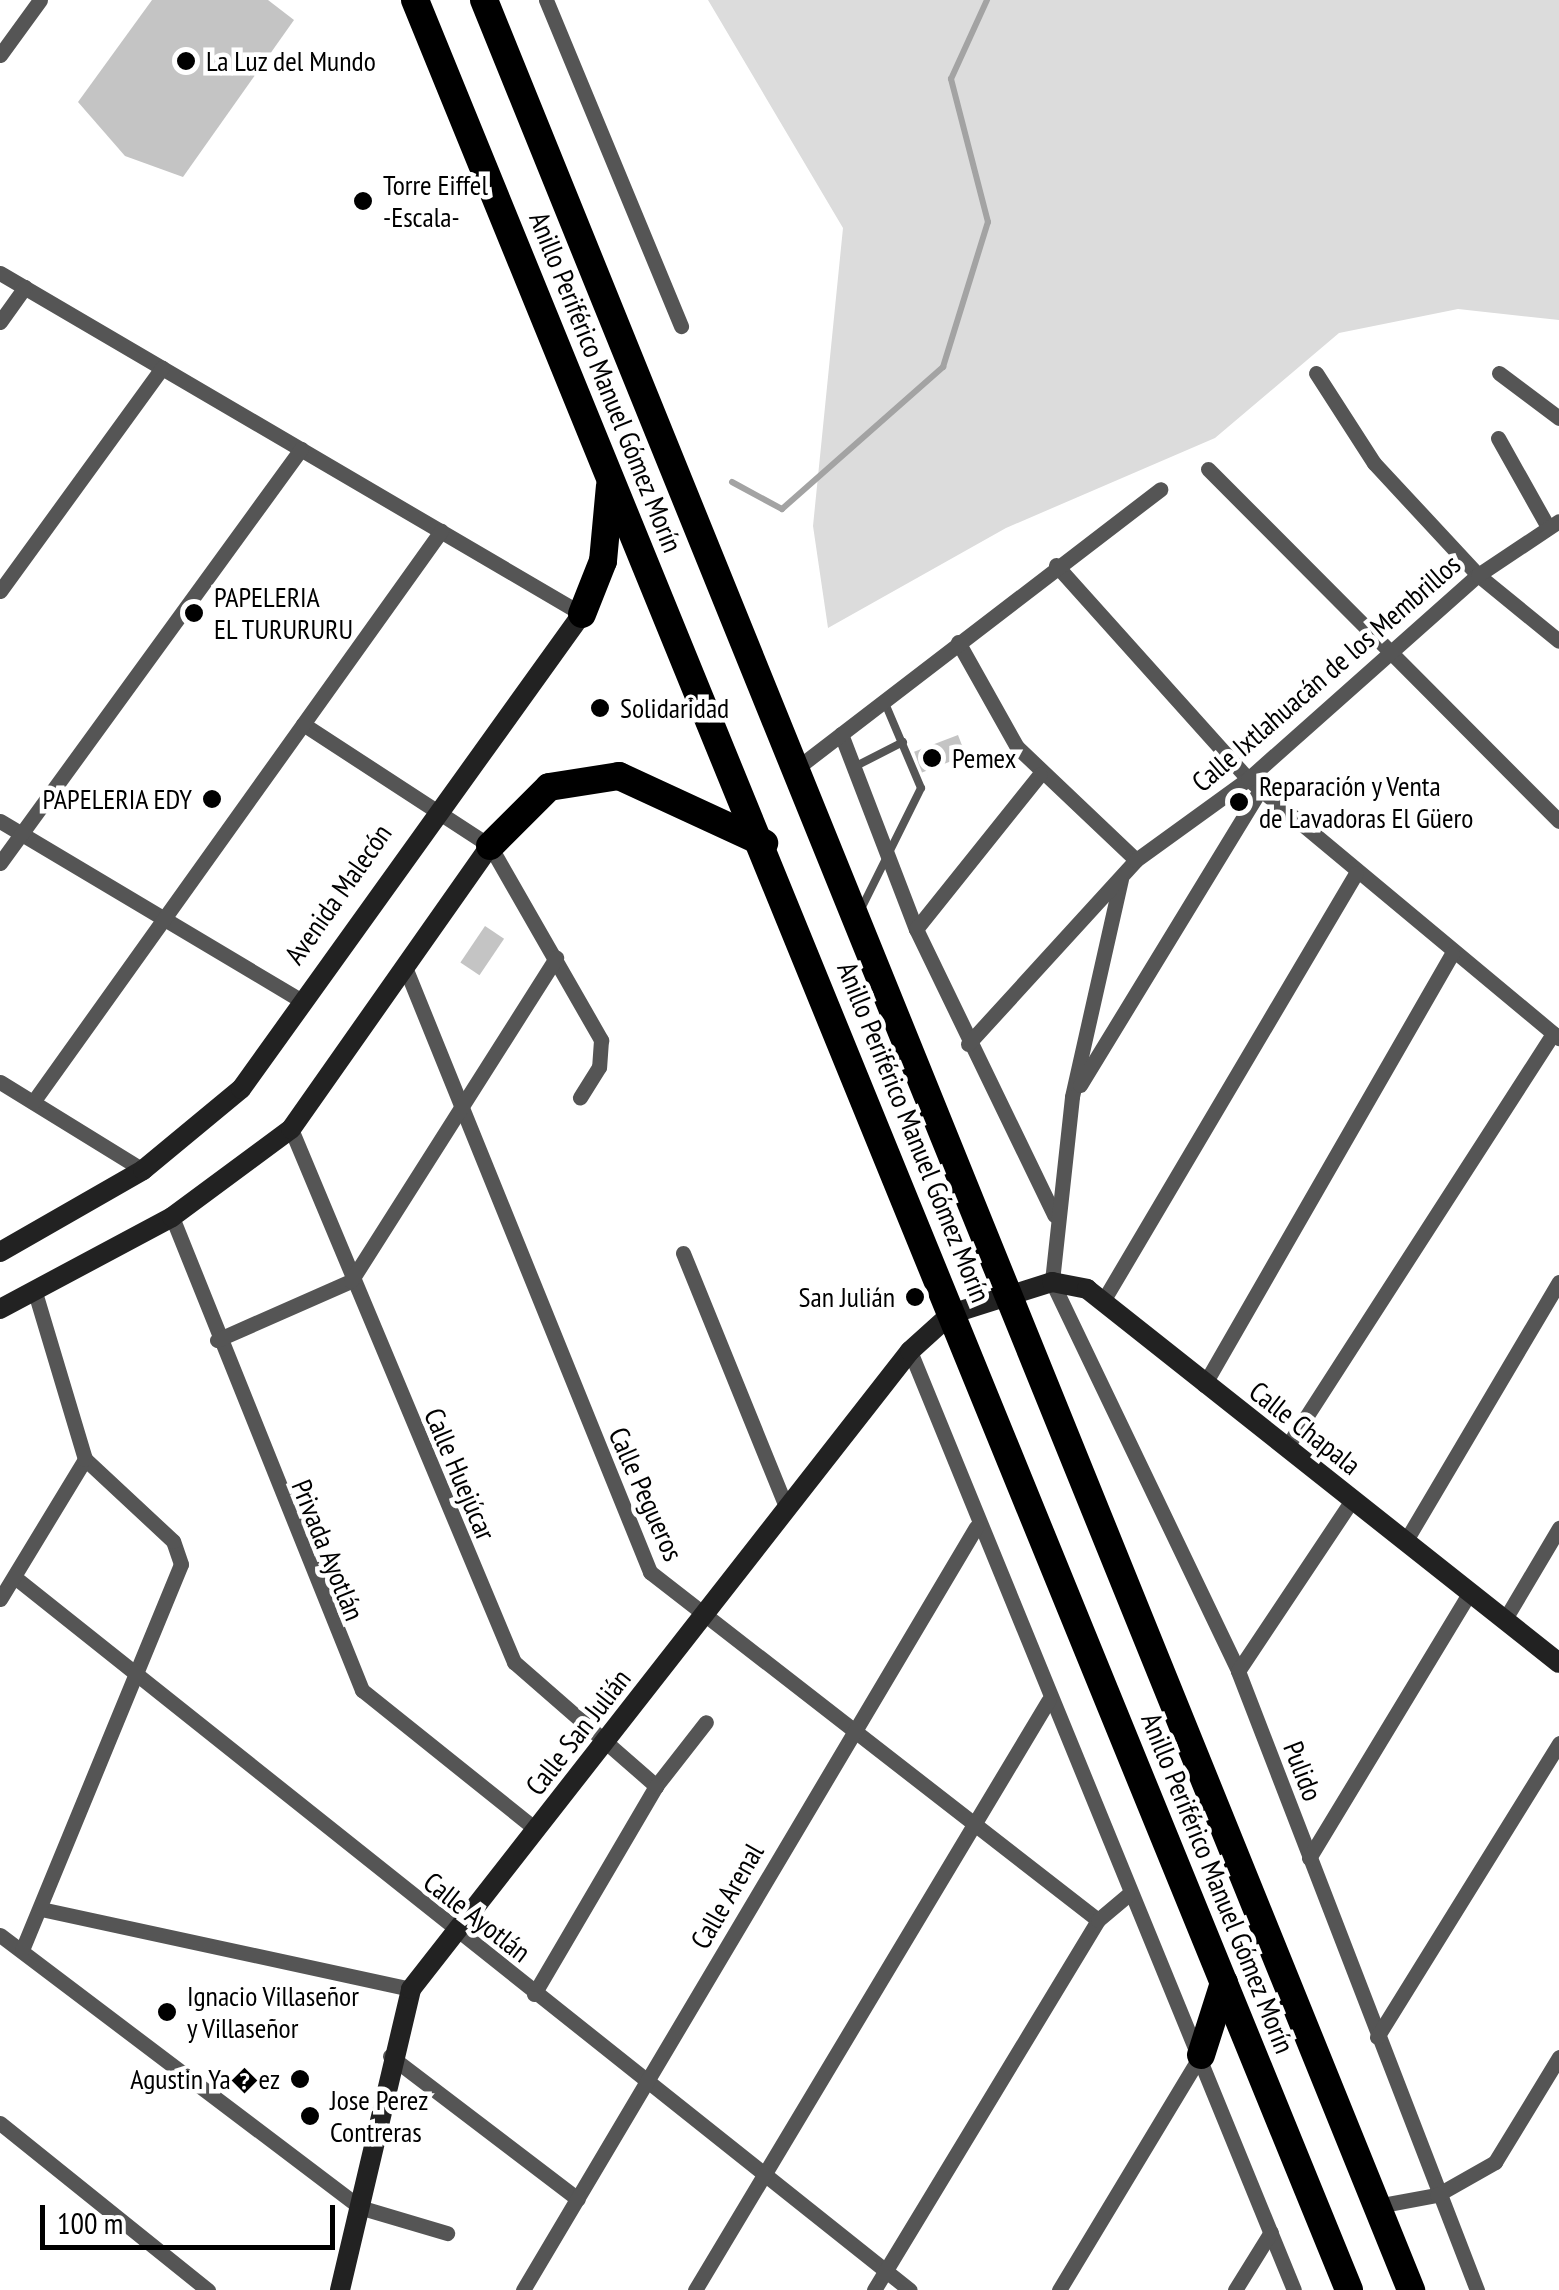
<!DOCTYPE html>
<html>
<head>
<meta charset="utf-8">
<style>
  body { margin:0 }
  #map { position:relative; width:1559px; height:2290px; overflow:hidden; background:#fff; font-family:"PT Sans Narrow",sans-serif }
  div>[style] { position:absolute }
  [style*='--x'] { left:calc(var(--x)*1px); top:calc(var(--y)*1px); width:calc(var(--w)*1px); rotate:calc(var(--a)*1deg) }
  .green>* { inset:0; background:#dcdcdc }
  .stream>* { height:6px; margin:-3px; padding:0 3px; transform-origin:3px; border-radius:3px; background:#a3a3a3 }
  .building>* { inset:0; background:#c4c4c4; transform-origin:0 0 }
  .lane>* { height:8px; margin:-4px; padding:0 4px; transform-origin:4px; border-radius:4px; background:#555 }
  .street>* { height:15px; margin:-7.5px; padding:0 7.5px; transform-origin:7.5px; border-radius:7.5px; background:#555 }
  .secondary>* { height:20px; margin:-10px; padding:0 10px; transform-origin:10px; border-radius:10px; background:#222 }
  .highway>* { height:28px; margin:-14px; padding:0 14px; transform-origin:14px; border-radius:14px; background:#000 }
  .dots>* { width:28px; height:28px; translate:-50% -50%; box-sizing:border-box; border:5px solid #fff; border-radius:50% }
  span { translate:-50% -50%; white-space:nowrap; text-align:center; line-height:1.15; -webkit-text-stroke:9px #fff; paint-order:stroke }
  .poi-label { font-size:28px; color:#000 }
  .left { translate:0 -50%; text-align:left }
  .right { translate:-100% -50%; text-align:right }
  .street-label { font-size:28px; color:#000 }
  .scale { position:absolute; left:40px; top:2205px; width:295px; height:45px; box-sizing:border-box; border:5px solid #000; border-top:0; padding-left:12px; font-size:30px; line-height:35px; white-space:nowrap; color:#000; -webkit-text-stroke:8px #fff; paint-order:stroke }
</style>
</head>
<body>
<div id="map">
  <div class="green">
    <div style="clip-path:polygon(708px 0,1559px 0,1559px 320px,1458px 309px,1339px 333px,1215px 438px,1006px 528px,828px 628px,813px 526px,843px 228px)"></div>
  </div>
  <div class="stream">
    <div style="--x:732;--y:482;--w:57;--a:28.4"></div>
    <div style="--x:782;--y:509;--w:215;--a:-41.4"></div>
    <div style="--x:943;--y:367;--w:152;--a:-72.8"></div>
    <div style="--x:988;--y:222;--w:148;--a:-104.5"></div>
    <div style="--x:951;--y:79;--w:87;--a:-65.5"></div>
  </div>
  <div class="building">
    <div style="clip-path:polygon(152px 0,268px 0,294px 20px,183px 177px,125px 156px,78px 102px)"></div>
    <div style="left:958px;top:735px;width:22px;height:47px;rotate:69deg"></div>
    <div style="left:485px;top:926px;width:23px;height:44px;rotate:34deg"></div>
  </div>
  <div class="lane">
    <div style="--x:854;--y:767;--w:55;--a:-27"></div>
    <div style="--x:861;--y:909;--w:135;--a:-63.6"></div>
    <div style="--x:921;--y:788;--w:95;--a:-113"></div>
  </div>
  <div class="street">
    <div style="--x:546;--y:0;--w:353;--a:67.5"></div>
    <div style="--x:0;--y:55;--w:68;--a:-54"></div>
    <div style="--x:0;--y:273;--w:675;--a:30.37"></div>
    <div style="--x:0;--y:322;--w:43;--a:-54.5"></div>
    <div style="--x:1316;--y:373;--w:107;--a:57.2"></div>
    <div style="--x:1374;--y:463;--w:153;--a:47.1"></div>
    <div style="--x:1478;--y:575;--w:104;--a:39.2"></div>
    <div style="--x:1499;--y:373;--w:75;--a:36.9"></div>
    <div style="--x:1498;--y:438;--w:102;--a:60.7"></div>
    <div style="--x:1208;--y:469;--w:497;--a:45.1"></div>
    <div style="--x:1056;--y:565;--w:288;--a:48.1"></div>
    <div style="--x:1248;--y:779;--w:405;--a:39.8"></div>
    <div style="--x:0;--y:591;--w:276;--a:-54"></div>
    <div style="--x:958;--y:642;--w:120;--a:60.7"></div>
    <div style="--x:1017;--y:747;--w:164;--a:43.5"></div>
    <div style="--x:303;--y:724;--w:223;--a:33.1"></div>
    <div style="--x:490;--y:846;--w:224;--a:60.2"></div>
    <div style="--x:601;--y:1040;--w:27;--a:94"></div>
    <div style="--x:599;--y:1067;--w:36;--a:122"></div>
    <div style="--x:841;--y:734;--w:209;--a:69"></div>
    <div style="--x:916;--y:929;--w:318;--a:64.2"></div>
    <div style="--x:797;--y:768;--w:458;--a:-37.5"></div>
    <div style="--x:0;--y:821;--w:352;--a:30.8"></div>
    <div style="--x:0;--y:863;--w:512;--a:-53.98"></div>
    <div style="--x:1121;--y:879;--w:223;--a:102.7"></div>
    <div style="--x:1072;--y:1097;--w:186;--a:96.2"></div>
    <div style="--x:1052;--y:1282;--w:431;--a:64.4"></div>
    <div style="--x:1238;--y:1671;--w:664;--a:68.89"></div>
    <div style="--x:916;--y:929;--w:198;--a:-51.3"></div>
    <div style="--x:405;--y:967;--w:653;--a:67.95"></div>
    <div style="--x:650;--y:1572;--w:567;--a:37.84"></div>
    <div style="--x:968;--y:1044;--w:249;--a:-47.6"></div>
    <div style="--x:1136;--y:860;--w:138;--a:-35.9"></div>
    <div style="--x:1248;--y:779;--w:307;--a:-41.6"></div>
    <div style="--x:1478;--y:575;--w:97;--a:-33.7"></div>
    <div style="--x:0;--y:1082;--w:168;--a:31.6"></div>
    <div style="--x:1080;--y:1085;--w:346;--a:-58.6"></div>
    <div style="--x:33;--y:1102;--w:702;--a:-54.45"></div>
    <div style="--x:291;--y:1129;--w:578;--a:67.3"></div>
    <div style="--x:514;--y:1662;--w:189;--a:41.1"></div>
    <div style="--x:172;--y:1217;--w:510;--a:68.12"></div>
    <div style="--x:362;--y:1690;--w:224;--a:38.7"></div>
    <div style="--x:683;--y:1253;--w:276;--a:67.9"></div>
    <div style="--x:1103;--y:1301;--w:497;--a:-59.4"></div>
    <div style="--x:217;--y:1340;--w:146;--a:-23.8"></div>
    <div style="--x:351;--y:1281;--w:383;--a:-57.6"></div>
    <div style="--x:910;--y:1351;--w:1014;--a:67.76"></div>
    <div style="--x:1204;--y:1385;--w:498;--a:-60.1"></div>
    <div style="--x:1286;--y:1448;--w:493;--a:-57.2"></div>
    <div style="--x:1405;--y:1542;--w:302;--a:-59.4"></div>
    <div style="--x:17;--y:1579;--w:1141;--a:38.53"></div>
    <div style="--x:0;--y:1599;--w:164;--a:-58.7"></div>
    <div style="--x:1505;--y:1619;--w:106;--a:-59.3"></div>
    <div style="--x:1238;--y:1671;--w:206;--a:-56.3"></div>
    <div style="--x:1309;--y:1858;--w:311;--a:-58.8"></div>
    <div style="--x:41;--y:1909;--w:379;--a:12.2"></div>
    <div style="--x:0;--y:1935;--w:450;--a:37.1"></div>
    <div style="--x:359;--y:2207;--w:92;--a:16.5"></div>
    <div style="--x:22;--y:1950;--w:417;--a:-67.6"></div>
    <div style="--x:181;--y:1564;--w:24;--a:-109"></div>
    <div style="--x:173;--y:1541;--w:120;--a:-137"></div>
    <div style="--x:85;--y:1459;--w:177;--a:-106.7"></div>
    <div style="--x:534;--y:1994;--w:241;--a:-59.6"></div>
    <div style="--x:656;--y:1786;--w:81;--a:-52"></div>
    <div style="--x:1377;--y:2037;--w:346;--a:-58.2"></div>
    <div style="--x:390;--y:2056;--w:236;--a:37.3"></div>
    <div style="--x:0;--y:2123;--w:267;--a:38.8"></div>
    <div style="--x:1377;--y:2206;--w:61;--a:-10.4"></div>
    <div style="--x:1437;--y:2195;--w:67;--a:-29.6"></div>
    <div style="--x:1495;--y:2162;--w:123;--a:-58.6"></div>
    <div style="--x:523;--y:2290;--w:887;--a:-59.3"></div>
    <div style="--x:695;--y:2290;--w:687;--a:-59.06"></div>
    <div style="--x:874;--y:2290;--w:433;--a:-58.8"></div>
    <div style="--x:1098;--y:1920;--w:38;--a:-40"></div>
    <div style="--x:1059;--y:2290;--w:275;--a:-58.9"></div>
    <div style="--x:1235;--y:2290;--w:68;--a:-58.2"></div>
  </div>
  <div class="secondary">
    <div style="--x:0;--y:1252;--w:165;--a:-29.8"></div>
    <div style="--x:143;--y:1170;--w:127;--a:-39.6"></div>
    <div style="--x:241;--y:1089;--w:585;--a:-54.33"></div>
    <div style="--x:0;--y:1309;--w:195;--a:-28.1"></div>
    <div style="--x:172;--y:1217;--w:148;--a:-36.5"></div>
    <div style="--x:291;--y:1129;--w:346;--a:-54.9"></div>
    <div style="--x:340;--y:2290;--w:309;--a:-76.7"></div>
    <div style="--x:411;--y:1989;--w:810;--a:-51.97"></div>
    <div style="--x:910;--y:1351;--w:55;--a:-42.1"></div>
    <div style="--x:951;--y:1314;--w:106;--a:-17.6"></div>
    <div style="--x:1052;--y:1282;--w:36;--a:11"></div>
    <div style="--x:1087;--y:1289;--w:602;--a:38.39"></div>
  </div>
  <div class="highway">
    <div style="--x:415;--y:0;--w:2473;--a:67.81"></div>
    <div style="--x:484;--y:0;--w:2471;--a:67.96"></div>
    <div style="--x:582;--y:614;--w:57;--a:-68.4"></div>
    <div style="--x:603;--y:561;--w:75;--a:-84.7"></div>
    <div style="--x:490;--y:846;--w:83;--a:-45"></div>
    <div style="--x:549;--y:787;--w:71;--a:-8.9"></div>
    <div style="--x:619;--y:776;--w:160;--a:24.8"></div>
    <div style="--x:1201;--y:2055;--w:76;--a:-72.3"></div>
  </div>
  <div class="dots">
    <div style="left:186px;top:61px;background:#000"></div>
    <div style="left:363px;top:201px;background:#000"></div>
    <div style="left:194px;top:613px;background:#000"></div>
    <div style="left:600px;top:708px;background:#000"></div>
    <div style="left:932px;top:758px;background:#000"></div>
    <div style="left:212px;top:799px;background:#000"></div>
    <div style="left:1239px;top:802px;background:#000"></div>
    <div style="left:915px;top:1297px;background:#000"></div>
    <div style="left:167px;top:2012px;background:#000"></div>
    <div style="left:300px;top:2079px;background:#000"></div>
    <div style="left:310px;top:2116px;background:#000"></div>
  </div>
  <div class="poi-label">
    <span class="left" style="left:206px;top:61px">La Luz del Mundo</span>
    <span class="left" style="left:383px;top:201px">Torre Eiffel<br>-Escala-</span>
    <span class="left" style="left:214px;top:613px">PAPELERIA<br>EL TURURURU</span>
    <span class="left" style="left:620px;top:708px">Solidaridad</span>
    <span class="left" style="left:952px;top:758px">Pemex</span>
    <span class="left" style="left:1259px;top:802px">Reparación y Venta<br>de Lavadoras El Güero</span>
    <span class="right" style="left:192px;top:799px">PAPELERIA EDY</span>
    <span class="right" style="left:895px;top:1297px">San Julián</span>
    <span class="left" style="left:187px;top:2012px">Ignacio Villaseñor<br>y Villaseñor</span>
    <span class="right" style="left:280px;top:2079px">Agustin Ya�ez</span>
    <span class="left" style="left:330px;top:2116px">Jose Perez<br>Contreras</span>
  </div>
  <div class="street-label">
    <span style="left:606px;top:382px;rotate:68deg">Anillo Periférico Manuel Gómez Morín</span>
    <span style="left:1326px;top:673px;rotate:-41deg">Calle Ixtlahuacán de los Membrillos</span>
    <span style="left:338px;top:894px;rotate:-55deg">Avenida Malecón</span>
    <span style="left:914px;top:1132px;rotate:68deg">Anillo Periférico Manuel Gómez Morín</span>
    <span style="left:1305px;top:1428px;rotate:38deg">Calle Chapala</span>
    <span style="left:460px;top:1474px;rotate:67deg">Calle Huejúcar</span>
    <span style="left:646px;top:1494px;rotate:66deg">Calle Pegueros</span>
    <span style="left:328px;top:1550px;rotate:68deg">Privada Ayotlán</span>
    <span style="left:578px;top:1732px;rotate:-52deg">Calle San Julián</span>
    <span style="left:1303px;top:1771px;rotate:69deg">Pulido</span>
    <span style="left:1218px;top:1883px;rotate:68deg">Anillo Periférico Manuel Gómez Morín</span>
    <span style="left:727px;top:1896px;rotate:-60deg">Calle Arenal</span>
    <span style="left:477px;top:1917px;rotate:38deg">Calle Ayotlán</span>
  </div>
  <div class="scale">100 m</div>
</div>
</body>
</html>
